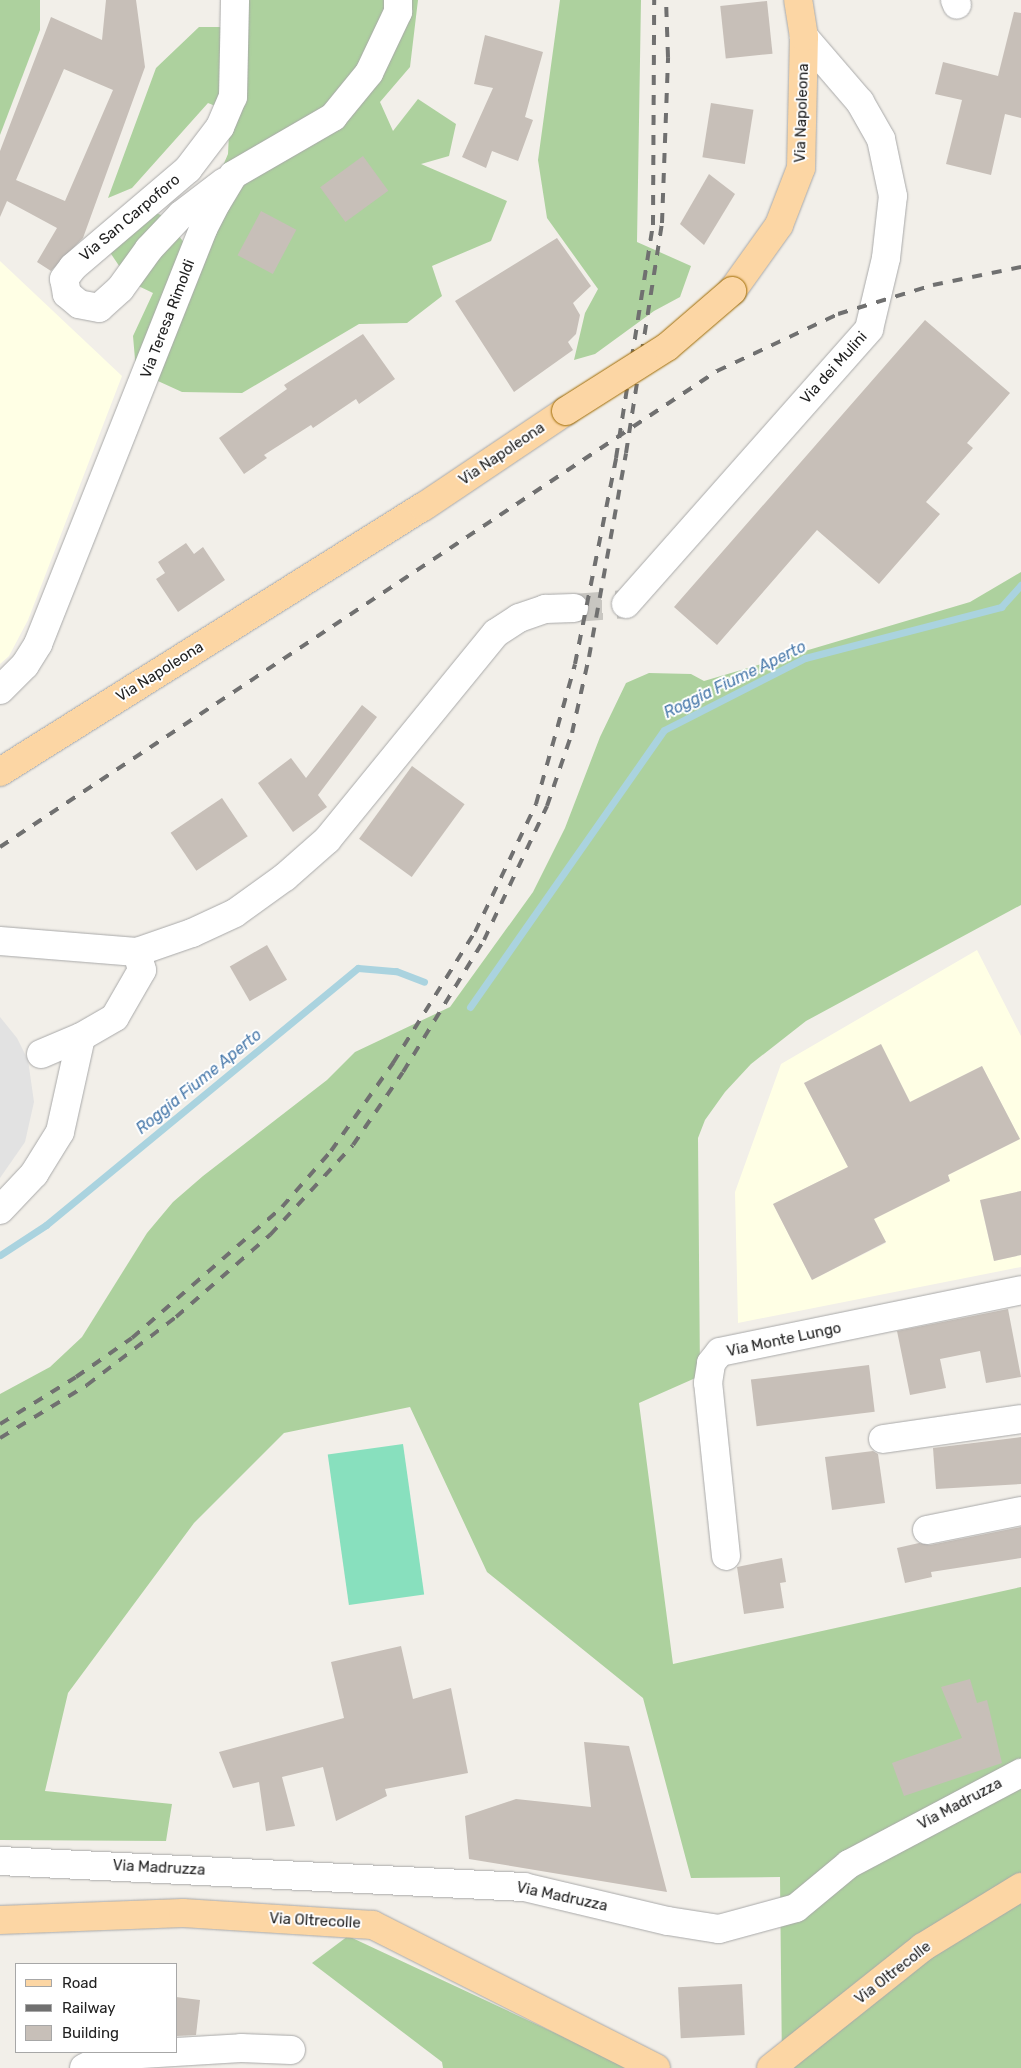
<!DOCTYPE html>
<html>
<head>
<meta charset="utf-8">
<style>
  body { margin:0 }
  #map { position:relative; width:1021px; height:2068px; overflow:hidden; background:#f2efe9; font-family:Rubik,sans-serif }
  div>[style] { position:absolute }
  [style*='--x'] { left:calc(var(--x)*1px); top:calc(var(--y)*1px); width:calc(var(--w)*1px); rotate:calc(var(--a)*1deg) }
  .education>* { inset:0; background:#ffffe5 }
  .forest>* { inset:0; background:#add19e }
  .pitch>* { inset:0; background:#88e0be; transform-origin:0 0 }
  .parking>* { inset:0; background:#e2e2e2 }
  .stream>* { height:7px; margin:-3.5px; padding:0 3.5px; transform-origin:3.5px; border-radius:3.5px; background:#aad3df }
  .building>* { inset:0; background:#c7bfb8; transform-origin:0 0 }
  .minor-tunnel>* { height:28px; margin-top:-14px; transform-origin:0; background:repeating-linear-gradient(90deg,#c8c6c1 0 28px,transparent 0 42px) }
  .roads { filter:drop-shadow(0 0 1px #a9a9a9) drop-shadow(0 0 1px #a9a9a9) }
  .minor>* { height:28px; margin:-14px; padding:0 14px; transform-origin:14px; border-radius:14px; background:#fff }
  .major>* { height:28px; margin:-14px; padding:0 14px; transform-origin:14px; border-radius:14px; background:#fcd6a4 }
  .rail>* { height:4px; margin-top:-2px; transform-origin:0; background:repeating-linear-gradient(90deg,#707070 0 10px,transparent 0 20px) }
  .bridges { filter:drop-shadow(0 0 1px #a06b00) drop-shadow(0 0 1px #a06b00) }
  .major-bridge>* { height:28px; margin:-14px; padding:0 14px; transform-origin:14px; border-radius:14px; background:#fcd6a4 }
  span { translate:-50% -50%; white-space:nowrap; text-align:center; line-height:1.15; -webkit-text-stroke:4px #fff; paint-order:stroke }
  .street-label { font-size:15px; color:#222 }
  .water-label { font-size:16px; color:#4a7aab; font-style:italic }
  .legend { position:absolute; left:15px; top:1963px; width:162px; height:90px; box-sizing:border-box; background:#fff; border:1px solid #a7a7a7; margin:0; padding:6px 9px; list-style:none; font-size:15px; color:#222 }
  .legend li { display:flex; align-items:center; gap:10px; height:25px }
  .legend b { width:25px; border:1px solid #a7a7a7 }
</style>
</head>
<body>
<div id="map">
  <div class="education">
    <div style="clip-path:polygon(0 261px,122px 376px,28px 620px,9px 656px,0 664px)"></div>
    <div style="clip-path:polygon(evenodd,977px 950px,1021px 1036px,1021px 1191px,980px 1201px,994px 1261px,1021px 1255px,1021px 1267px,738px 1323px,735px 1192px,781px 1064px,977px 950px,881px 1045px,910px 1102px,982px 1066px,1020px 1139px,948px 1175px,950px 1181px,874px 1219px,886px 1243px,812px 1280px,773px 1204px,848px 1167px,804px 1083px,881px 1045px)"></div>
  </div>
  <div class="forest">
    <div style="clip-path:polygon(0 0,40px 0,40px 30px,0 135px)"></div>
    <div style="clip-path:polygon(242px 0,418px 0,410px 67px,380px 102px,393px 131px,418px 99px,456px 124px,449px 156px,421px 164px,507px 201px,491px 241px,432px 266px,442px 296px,407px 323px,359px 324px,242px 393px,182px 392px,136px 371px,133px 336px,153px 293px,130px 282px,107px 248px,146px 209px,161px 215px,188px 247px,228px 154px,230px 112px,208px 103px,132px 188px,108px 198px,156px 68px,199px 27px,243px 27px)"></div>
    <div style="clip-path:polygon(560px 0,641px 0,637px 242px,691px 266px,680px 297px,654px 311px,595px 354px,574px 360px,585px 313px,598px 289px,547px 218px,538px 160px)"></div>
    <div style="clip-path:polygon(1021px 572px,1021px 905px,806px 1021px,751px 1064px,725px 1092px,705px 1120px,698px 1138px,700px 1376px,639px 1403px,673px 1664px,1021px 1587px,1021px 2068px,782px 2068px,780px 1877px,691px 1878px,643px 1698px,487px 1572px,410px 1407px,284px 1433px,194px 1523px,68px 1693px,45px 1791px,172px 1804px,166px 1841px,0 1840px,0 1394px,50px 1367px,82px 1337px,147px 1233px,173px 1202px,203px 1176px,327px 1080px,355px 1052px,450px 1007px,533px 892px,565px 828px,600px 737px,626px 683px,649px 673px,691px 674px,704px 681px,970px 602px)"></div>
    <div style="clip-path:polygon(348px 1936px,630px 2068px,443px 2068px,442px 2062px,312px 1963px)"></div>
  </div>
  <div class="pitch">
    <div style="left:403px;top:1444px;width:152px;height:76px;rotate:82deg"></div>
  </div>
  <div class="parking">
    <div style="clip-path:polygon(0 1017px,17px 1038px,28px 1060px,34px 1102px,25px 1142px,0 1178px)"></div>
  </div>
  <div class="stream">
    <div style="--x:470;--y:1007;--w:338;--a:-55"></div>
    <div style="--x:664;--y:730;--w:158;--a:-27.1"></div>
    <div style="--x:805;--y:658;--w:203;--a:-14.6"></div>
    <div style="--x:1001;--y:607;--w:30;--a:-48"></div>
    <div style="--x:0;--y:1255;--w:55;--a:-33.1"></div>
    <div style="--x:46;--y:1225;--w:404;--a:-39.5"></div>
    <div style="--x:358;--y:968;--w:38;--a:5"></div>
    <div style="--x:396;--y:971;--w:30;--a:21"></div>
  </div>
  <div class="building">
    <div style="clip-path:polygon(evenodd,106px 0,136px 0,145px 67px,83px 238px,51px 271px,37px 262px,57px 228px,7px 201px,0 217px,0 151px,51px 17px,102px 40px,106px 0,64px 69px,113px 90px,65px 201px,16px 180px,64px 69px)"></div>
    <div style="left:767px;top:1px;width:53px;height:47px;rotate:84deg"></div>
    <div style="clip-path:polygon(1014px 12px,1021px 13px,1021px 118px,1005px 114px,991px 175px,946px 164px,962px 100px,935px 94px,943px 62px,998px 76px)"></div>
    <div style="clip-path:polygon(485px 35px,543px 52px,525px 117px,533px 120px,518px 161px,492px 151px,486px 168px,462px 157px,493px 88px,474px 84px)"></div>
    <div style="left:711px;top:103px;width:43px;height:55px;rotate:9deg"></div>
    <div style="left:363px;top:156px;width:43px;height:53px;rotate:54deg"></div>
    <div style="clip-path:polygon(709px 174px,735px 194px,704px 245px,680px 224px)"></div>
    <div style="left:261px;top:211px;width:40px;height:50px;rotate:28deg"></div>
    <div style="clip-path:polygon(557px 238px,591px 286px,573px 303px,580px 315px,576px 334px,568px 342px,573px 350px,514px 392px,455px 301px)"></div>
    <div style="clip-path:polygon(925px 320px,1010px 393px,967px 443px,973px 448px,926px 502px,940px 514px,879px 584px,817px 530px,717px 645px,674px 607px)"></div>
    <div style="clip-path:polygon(363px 334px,395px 379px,359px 404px,356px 399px,313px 428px,311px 425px,264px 455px,267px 458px,244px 474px,219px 438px,287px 389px,284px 385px)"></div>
    <div style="clip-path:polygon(186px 543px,194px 554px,203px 547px,225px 580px,178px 612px,156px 579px,165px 573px,158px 562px)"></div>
    <div style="clip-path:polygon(362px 705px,377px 717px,318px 795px,327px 807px,293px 832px,258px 783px,291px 758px,306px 778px)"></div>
    <div style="left:412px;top:766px;width:65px;height:90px;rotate:36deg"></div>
    <div style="left:222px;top:798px;width:46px;height:62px;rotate:56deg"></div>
    <div style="left:267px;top:945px;width:40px;height:43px;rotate:60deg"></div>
    <div style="clip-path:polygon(881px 1044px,910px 1102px,982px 1066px,1020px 1139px,948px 1175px,950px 1181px,874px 1219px,886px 1242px,812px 1280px,773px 1204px,848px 1167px,804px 1083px)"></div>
    <div style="clip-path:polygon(1021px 1191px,1021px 1255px,994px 1261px,980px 1200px)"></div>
    <div style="clip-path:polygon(1008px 1309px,1021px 1377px,986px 1383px,980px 1351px,940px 1359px,946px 1388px,910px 1395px,897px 1331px)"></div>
    <div style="left:869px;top:1365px;width:47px;height:119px;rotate:83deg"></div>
    <div style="clip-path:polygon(1021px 1437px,1021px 1484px,936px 1489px,933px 1448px)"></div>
    <div style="clip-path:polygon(873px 1451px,878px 1454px,885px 1503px,832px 1510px,825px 1457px)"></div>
    <div style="clip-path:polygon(1021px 1527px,1021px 1558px,931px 1572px,932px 1577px,905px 1583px,897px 1548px,919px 1543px,930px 1545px)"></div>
    <div style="clip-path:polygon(782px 1558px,786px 1582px,780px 1583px,784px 1608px,744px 1614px,737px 1567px)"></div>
    <div style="clip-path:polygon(401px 1646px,413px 1699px,451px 1688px,468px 1773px,385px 1789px,387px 1796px,336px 1821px,323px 1767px,282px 1777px,295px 1826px,266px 1831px,259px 1782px,233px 1788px,219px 1752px,344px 1718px,331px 1662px)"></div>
    <div style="clip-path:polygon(970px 1679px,977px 1703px,987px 1700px,1002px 1763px,904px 1796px,892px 1763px,962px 1738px,941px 1687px)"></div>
    <div style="clip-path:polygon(584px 1742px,629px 1746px,667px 1892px,469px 1859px,465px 1816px,516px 1799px,591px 1807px)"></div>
    <div style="left:742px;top:1984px;width:51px;height:64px;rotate:87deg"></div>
    <div style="clip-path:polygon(176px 1997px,200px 2000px,196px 2035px,176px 2036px)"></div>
  </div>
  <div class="minor-tunnel">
    <div style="--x:574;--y:608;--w:52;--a:-4.4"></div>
  </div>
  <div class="roads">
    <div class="minor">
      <div style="--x:955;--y:0;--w:5;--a:68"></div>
      <div style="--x:224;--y:182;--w:54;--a:142.5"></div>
      <div style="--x:181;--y:215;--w:47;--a:133.3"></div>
      <div style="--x:149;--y:249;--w:49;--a:125.9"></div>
      <div style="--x:120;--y:289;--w:28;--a:138"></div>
      <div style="--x:99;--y:308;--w:20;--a:-169"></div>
      <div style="--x:79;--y:304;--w:16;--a:-140"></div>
      <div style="--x:67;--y:294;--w:15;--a:-101"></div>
      <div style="--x:64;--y:279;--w:15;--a:-53"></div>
      <div style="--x:73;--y:267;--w:151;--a:-40.4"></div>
      <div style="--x:188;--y:169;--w:53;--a:-52.7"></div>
      <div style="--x:220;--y:127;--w:33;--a:-67"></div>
      <div style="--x:233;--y:97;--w:97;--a:-88.8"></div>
      <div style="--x:626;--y:604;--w:367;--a:-48.5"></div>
      <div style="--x:869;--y:329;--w:73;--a:-76.5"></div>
      <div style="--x:886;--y:258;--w:62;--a:-83.6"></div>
      <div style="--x:893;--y:196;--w:58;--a:-101.9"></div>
      <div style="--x:881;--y:139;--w:43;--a:-119.6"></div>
      <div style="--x:860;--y:102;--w:86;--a:-130.7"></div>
      <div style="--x:0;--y:690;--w:35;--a:-45"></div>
      <div style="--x:25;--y:665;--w:25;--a:-58"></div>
      <div style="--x:38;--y:644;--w:447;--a:-68.3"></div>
      <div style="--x:203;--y:229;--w:30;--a:-63"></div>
      <div style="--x:217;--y:202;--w:31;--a:-59"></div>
      <div style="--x:233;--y:175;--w:116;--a:-30.1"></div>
      <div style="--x:333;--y:117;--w:57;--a:-50.7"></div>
      <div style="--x:369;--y:73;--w:68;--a:-64.6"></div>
      <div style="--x:398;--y:12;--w:12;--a:-90"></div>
      <div style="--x:0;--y:941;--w:137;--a:4.6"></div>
      <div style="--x:137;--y:952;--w:58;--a:-19.1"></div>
      <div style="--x:192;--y:933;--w:47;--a:-24.9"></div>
      <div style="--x:235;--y:913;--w:62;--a:-35.8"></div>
      <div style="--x:285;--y:877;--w:56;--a:-41.4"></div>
      <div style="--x:327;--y:840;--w:267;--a:-50.8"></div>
      <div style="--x:496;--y:633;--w:27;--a:-33"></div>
      <div style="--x:519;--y:618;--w:28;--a:-19"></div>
      <div style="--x:545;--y:609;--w:29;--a:-2"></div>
      <div style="--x:41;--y:1054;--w:43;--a:-23"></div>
      <div style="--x:81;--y:1037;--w:39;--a:-30"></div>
      <div style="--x:115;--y:1017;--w:54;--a:-60.1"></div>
      <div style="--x:142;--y:970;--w:19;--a:-106"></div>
      <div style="--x:0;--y:1210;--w:50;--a:-46.6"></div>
      <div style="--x:34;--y:1174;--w:49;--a:-58.2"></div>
      <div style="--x:60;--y:1132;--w:97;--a:-77.5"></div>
      <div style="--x:883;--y:1439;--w:139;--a:-8.2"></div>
      <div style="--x:927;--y:1530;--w:96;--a:-11.4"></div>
      <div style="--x:726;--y:1556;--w:174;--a:-95.9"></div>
      <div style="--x:708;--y:1383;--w:20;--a:-81"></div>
      <div style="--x:711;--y:1363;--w:14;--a:-51"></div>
      <div style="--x:720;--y:1352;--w:307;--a:-11.6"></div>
      <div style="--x:0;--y:1861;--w:525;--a:2.84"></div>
      <div style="--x:524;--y:1887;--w:148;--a:13.3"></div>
      <div style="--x:668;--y:1921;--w:52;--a:8.9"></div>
      <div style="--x:719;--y:1929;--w:80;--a:-15.3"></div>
      <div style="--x:796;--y:1908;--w:69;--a:-39.7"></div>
      <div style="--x:849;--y:1864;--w:195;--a:-27.9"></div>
      <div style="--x:84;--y:2068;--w:27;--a:-27"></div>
      <div style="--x:108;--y:2056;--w:133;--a:-3.4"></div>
      <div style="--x:241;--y:2048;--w:50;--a:2.3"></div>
    </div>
    <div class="major">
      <div style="--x:732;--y:291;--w:81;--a:-54.5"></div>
      <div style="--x:779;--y:225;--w:61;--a:-68.9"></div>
      <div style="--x:801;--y:168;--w:131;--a:-88.7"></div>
      <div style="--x:804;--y:37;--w:37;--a:-99"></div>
      <div style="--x:0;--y:772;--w:499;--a:-32.1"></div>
      <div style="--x:423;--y:507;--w:172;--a:-33.9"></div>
      <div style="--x:0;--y:1920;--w:183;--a:-2.2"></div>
      <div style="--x:183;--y:1913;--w:190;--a:3.6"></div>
      <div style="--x:373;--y:1925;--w:317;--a:26.8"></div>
      <div style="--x:771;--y:2068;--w:194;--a:-38.5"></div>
      <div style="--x:923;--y:1947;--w:115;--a:-31.5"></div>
    </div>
  </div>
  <div class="rail">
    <div style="--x:0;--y:847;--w:861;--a:-33.58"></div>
    <div style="--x:717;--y:371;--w:134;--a:-25.2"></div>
    <div style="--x:838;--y:314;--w:99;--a:-17"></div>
    <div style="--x:933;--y:285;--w:90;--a:-11.6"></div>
    <div style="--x:0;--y:1424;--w:89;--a:-31.7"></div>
    <div style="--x:76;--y:1377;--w:68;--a:-34.9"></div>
    <div style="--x:132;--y:1338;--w:199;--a:-41.1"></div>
    <div style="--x:282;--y:1207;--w:74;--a:-48.8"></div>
    <div style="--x:331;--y:1151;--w:108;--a:-54.8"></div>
    <div style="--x:393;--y:1063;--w:155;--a:-58"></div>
    <div style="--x:475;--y:932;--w:142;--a:-64.5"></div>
    <div style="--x:536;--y:804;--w:145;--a:-74.4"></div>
    <div style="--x:575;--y:664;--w:210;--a:-78.7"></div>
    <div style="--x:616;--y:458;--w:236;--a:-81"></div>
    <div style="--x:653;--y:225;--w:225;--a:-89.7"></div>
    <div style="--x:0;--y:1438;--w:102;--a:-31.3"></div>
    <div style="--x:87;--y:1385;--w:112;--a:-37.4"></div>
    <div style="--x:176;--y:1317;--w:125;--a:-41.1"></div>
    <div style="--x:270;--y:1235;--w:122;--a:-47.3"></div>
    <div style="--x:353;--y:1145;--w:88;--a:-55.6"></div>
    <div style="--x:403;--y:1072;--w:155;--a:-58.5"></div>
    <div style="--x:484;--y:940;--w:148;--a:-64.8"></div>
    <div style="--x:547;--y:806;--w:77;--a:-71.1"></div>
    <div style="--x:572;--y:733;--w:78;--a:-77.4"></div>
    <div style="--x:589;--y:657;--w:207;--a:-79.7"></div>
    <div style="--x:626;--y:453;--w:233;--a:-81.1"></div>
    <div style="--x:662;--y:223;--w:166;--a:-87.9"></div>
    <div style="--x:668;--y:57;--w:57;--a:-92"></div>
  </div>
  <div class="bridges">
    <div class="major-bridge">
      <div style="--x:566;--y:411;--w:120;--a:-32.4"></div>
      <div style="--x:667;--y:347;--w:86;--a:-40.7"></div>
    </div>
  </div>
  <div class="street-label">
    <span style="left:802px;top:113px;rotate:-88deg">Via Napoleona</span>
    <span style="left:130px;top:218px;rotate:-40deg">Via San Carpoforo</span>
    <span style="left:168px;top:319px;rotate:-69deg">Via Teresa Rimoldi</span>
    <span style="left:834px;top:368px;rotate:-48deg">Via dei Mulini</span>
    <span style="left:502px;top:454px;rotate:-34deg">Via Napoleona</span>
    <span style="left:160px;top:672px;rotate:-32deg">Via Napoleona</span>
    <span style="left:784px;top:1340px;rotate:-12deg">Via Monte Lungo</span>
    <span style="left:960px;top:1804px;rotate:-28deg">Via Madruzza</span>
    <span style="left:159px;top:1868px;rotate:3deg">Via Madruzza</span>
    <span style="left:562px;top:1897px;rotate:12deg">Via Madruzza</span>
    <span style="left:315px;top:1921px;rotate:3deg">Via Oltrecolle</span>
    <span style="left:893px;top:1973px;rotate:-38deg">Via Oltrecolle</span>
  </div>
  <div class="water-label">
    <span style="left:735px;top:680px;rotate:-26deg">Roggia Fiume Aperto</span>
    <span style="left:199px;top:1082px;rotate:-39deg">Roggia Fiume Aperto</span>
  </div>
  <ul class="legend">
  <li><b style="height:6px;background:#fcd6a4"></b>Road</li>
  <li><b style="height:6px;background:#707070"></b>Railway</li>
  <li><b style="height:14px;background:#c7bfb8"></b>Building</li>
  </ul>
</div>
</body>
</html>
